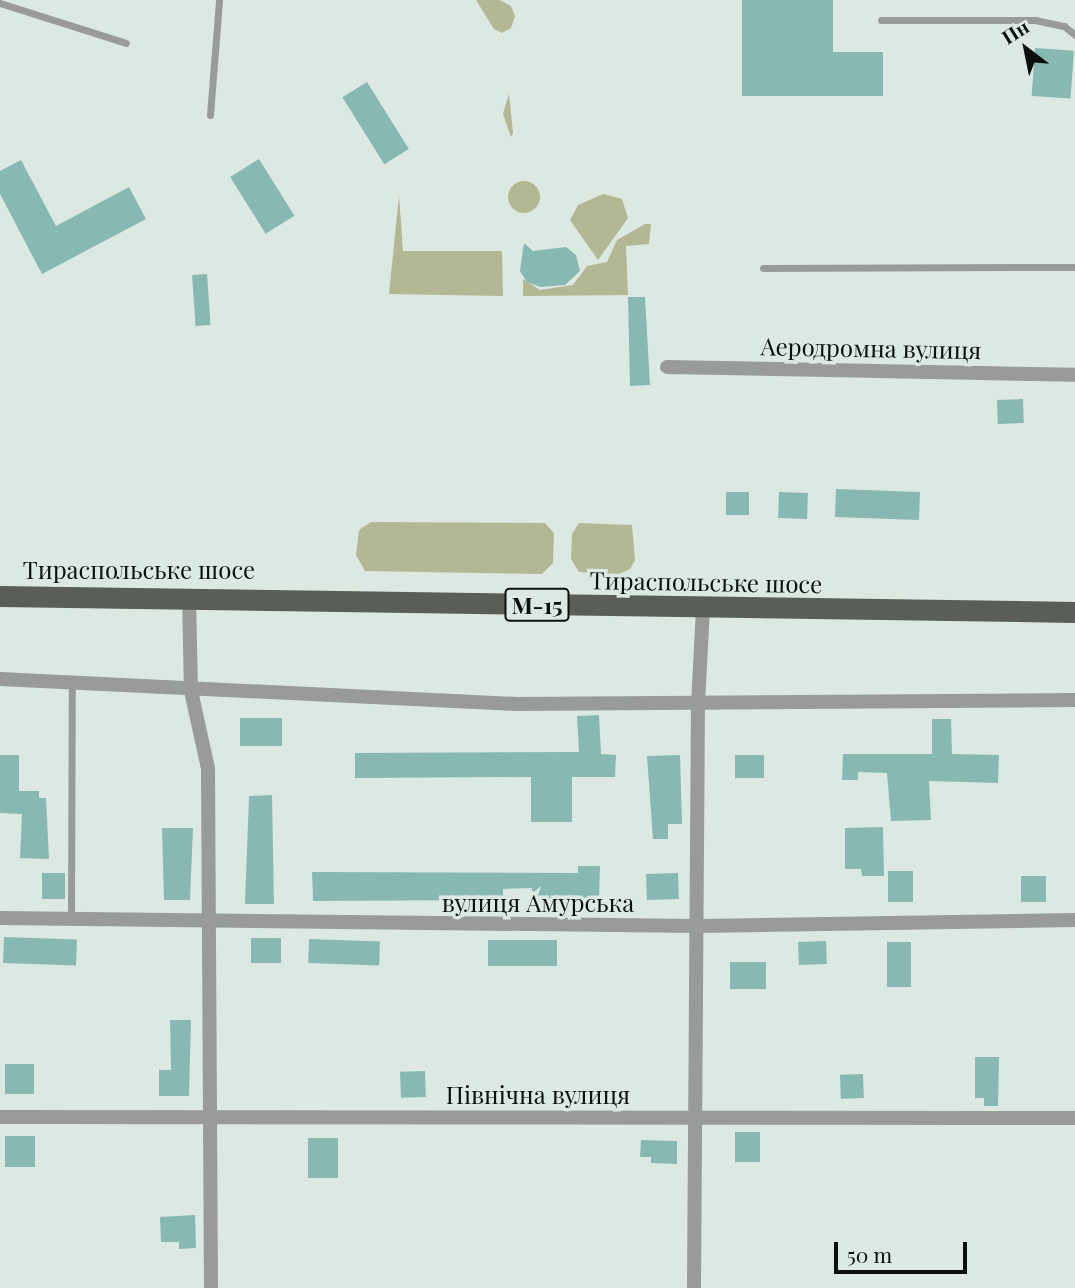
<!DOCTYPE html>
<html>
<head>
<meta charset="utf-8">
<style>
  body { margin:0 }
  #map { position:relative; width:1075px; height:1288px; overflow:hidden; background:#dce9e2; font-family:"Playfair Display",serif }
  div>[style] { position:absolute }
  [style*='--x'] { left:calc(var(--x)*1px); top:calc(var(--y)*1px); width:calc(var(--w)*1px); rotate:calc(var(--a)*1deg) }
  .green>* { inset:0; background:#b4b793 }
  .round { border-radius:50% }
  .building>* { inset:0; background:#88b8b2; transform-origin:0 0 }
  .lane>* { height:7px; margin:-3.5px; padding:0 3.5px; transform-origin:3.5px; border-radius:3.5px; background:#989b97 }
  .street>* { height:14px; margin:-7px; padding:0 7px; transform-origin:7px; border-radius:7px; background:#989b97 }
  .primary>* { height:21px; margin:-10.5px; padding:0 10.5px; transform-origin:10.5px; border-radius:10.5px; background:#595f57 }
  span { translate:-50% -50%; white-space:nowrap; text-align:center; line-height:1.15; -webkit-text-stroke:7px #dce9e2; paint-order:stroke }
  .shield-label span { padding:2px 5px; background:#dce9e2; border:2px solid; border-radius:5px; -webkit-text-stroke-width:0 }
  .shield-label { font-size:23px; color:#0b0f0d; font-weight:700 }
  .street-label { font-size:24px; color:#0b0f0d }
  .north { position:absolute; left:991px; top:14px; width:70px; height:70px; -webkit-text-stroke:5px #dce9e2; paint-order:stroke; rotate:328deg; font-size:19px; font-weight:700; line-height:28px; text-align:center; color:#0b0f0d }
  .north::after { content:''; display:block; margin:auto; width:24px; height:32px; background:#0b0f0d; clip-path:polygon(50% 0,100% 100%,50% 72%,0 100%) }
  .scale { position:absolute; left:834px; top:1242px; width:133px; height:32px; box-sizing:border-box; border:4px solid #0b0f0d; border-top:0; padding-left:9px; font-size:21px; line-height:24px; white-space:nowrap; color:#0b0f0d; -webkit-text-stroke:5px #dce9e2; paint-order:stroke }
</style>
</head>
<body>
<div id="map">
  <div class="green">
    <div style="clip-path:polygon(476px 0,500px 0,511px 6px,515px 16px,511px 28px,502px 33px,494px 29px)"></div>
    <div style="clip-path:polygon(509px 94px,513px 133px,511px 137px,503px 114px)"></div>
    <div class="round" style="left:508px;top:181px;width:32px;height:32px"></div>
    <div style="clip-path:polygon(603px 194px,622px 199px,628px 218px,598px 260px,570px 220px,578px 205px)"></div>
    <div style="clip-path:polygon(399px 195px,403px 251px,502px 251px,503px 296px,389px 294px)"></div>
    <div style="clip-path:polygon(645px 224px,651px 224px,649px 244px,626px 246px,628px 295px,523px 296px,523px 279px,540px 290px,573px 285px,587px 266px,607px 262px,617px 240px)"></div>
    <div style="clip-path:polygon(371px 522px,545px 523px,554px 533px,553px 563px,542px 574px,365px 571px,356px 555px,359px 530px)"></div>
    <div style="clip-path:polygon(579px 523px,632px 525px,635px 560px,630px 569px,617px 575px,579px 572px,571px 559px,572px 534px)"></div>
  </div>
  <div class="building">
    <div style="clip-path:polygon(742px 0,833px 0,833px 52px,883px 52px,883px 96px,742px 96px)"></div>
    <div style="left:1035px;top:48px;width:39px;height:48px;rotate:4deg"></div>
    <div style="left:367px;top:82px;width:79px;height:29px;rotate:58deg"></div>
    <div style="left:259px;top:159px;width:67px;height:34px;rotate:58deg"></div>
    <div style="clip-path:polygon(21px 160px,56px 226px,129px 187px,146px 219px,42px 274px,0 194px,0 171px)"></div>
    <div style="clip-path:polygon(524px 243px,533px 251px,566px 247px,576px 255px,580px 271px,565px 285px,540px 287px,527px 282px,520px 271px)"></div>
    <div style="left:207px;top:274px;width:51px;height:15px;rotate:86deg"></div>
    <div style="clip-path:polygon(628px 297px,645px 297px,650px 385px,630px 386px)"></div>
    <div style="left:1023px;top:399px;width:24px;height:26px;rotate:88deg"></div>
    <div style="left:836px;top:489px;width:84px;height:28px;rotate:2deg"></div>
    <div style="left:726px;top:492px;width:23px;height:23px"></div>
    <div style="left:779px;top:492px;width:29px;height:26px;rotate:2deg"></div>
    <div style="clip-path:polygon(599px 715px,601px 754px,616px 755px,615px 777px,572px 777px,572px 822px,531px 822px,531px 777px,355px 778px,355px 753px,579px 752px,577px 716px)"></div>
    <div style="left:240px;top:718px;width:42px;height:28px"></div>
    <div style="clip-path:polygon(932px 719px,951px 719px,952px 754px,999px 755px,998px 783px,929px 781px,931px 820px,891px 821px,887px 773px,858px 772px,858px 780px,842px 780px,843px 754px,932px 754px)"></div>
    <div style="clip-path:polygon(0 755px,19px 755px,19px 791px,39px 791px,39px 798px,46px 798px,49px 859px,20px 858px,22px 814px,0 813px)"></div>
    <div style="clip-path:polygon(680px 755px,682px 824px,668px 824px,668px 839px,653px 839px,647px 756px)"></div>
    <div style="left:764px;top:755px;width:23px;height:29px;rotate:90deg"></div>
    <div style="clip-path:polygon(272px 795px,274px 904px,245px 904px,249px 796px)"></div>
    <div style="clip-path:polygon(883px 827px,884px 876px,862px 876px,861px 869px,845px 869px,845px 828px)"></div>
    <div style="clip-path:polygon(162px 828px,193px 828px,190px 900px,164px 900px)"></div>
    <div style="clip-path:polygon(578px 866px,600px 866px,599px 900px,532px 900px,532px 888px,503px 889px,503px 900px,313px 901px,312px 872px,578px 873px)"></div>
    <div style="left:888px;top:871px;width:25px;height:31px"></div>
    <div style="left:42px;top:873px;width:23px;height:26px"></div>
    <div style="left:678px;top:873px;width:26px;height:32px;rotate:88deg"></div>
    <div style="left:1021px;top:876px;width:25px;height:26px"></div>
    <div style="left:4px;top:937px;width:73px;height:26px;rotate:2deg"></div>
    <div style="left:251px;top:938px;width:30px;height:25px"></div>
    <div style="left:309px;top:939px;width:71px;height:24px;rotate:2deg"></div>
    <div style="left:557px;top:940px;width:26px;height:69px;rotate:90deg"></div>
    <div style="left:826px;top:941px;width:23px;height:28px;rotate:88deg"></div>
    <div style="left:887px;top:942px;width:24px;height:45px"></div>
    <div style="left:766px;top:962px;width:27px;height:36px;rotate:90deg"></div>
    <div style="clip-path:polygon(170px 1020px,191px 1020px,189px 1096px,159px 1096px,159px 1070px,171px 1070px)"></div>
    <div style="clip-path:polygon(975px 1057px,999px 1057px,998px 1106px,984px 1106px,984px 1098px,975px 1098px)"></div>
    <div style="left:5px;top:1064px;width:29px;height:30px"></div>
    <div style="left:425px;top:1071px;width:26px;height:25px;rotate:88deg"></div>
    <div style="left:863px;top:1074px;width:24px;height:23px;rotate:88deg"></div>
    <div style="left:735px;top:1132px;width:25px;height:30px"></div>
    <div style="left:35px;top:1136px;width:31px;height:30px;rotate:90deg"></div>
    <div style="left:308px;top:1138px;width:30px;height:40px"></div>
    <div style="clip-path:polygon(641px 1140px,677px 1141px,677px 1164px,651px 1163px,651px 1157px,640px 1157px)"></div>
    <div style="clip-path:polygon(195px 1215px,196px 1248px,179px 1249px,179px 1242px,161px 1242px,160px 1217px)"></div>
  </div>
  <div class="lane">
    <div style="--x:0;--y:3;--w:132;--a:17.6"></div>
    <div style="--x:881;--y:20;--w:154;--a:0"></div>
    <div style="--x:1035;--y:20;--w:30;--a:12"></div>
    <div style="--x:1064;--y:26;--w:14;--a:39"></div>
    <div style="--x:210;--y:115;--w:115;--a:-85.5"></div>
    <div style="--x:763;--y:268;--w:312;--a:-0.2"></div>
    <div style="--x:71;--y:918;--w:235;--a:-89.8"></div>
  </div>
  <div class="street">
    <div style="--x:667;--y:367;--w:408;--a:1.1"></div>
    <div style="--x:189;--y:597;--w:94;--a:88.8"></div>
    <div style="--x:191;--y:691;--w:79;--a:77.6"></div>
    <div style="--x:208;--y:768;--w:520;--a:89.67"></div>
    <div style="--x:0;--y:679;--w:517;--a:2.77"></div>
    <div style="--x:516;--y:704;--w:559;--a:-0.41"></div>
    <div style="--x:0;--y:918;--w:698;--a:0.66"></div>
    <div style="--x:698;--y:926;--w:377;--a:-0.9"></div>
    <div style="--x:0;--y:1117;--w:1075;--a:0.05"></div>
    <div style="--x:694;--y:1288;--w:584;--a:-89.61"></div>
    <div style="--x:698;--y:704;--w:95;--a:-87"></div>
  </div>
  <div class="primary">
    <div style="--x:0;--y:596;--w:1075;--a:0.85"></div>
  </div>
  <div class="shield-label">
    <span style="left:537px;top:605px">М-15</span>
  </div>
  <div class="street-label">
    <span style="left:871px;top:348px;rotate:1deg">Аеродромна вулиця</span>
    <span style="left:139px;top:570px">Тираспольське шосе</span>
    <span style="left:706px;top:582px;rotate:1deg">Тираспольське шосе</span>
    <span style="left:538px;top:903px">вулиця Амурська</span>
    <span style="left:538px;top:1095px">Північна вулиця</span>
  </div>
  <div class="north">Пн</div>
  <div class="scale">50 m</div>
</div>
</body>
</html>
